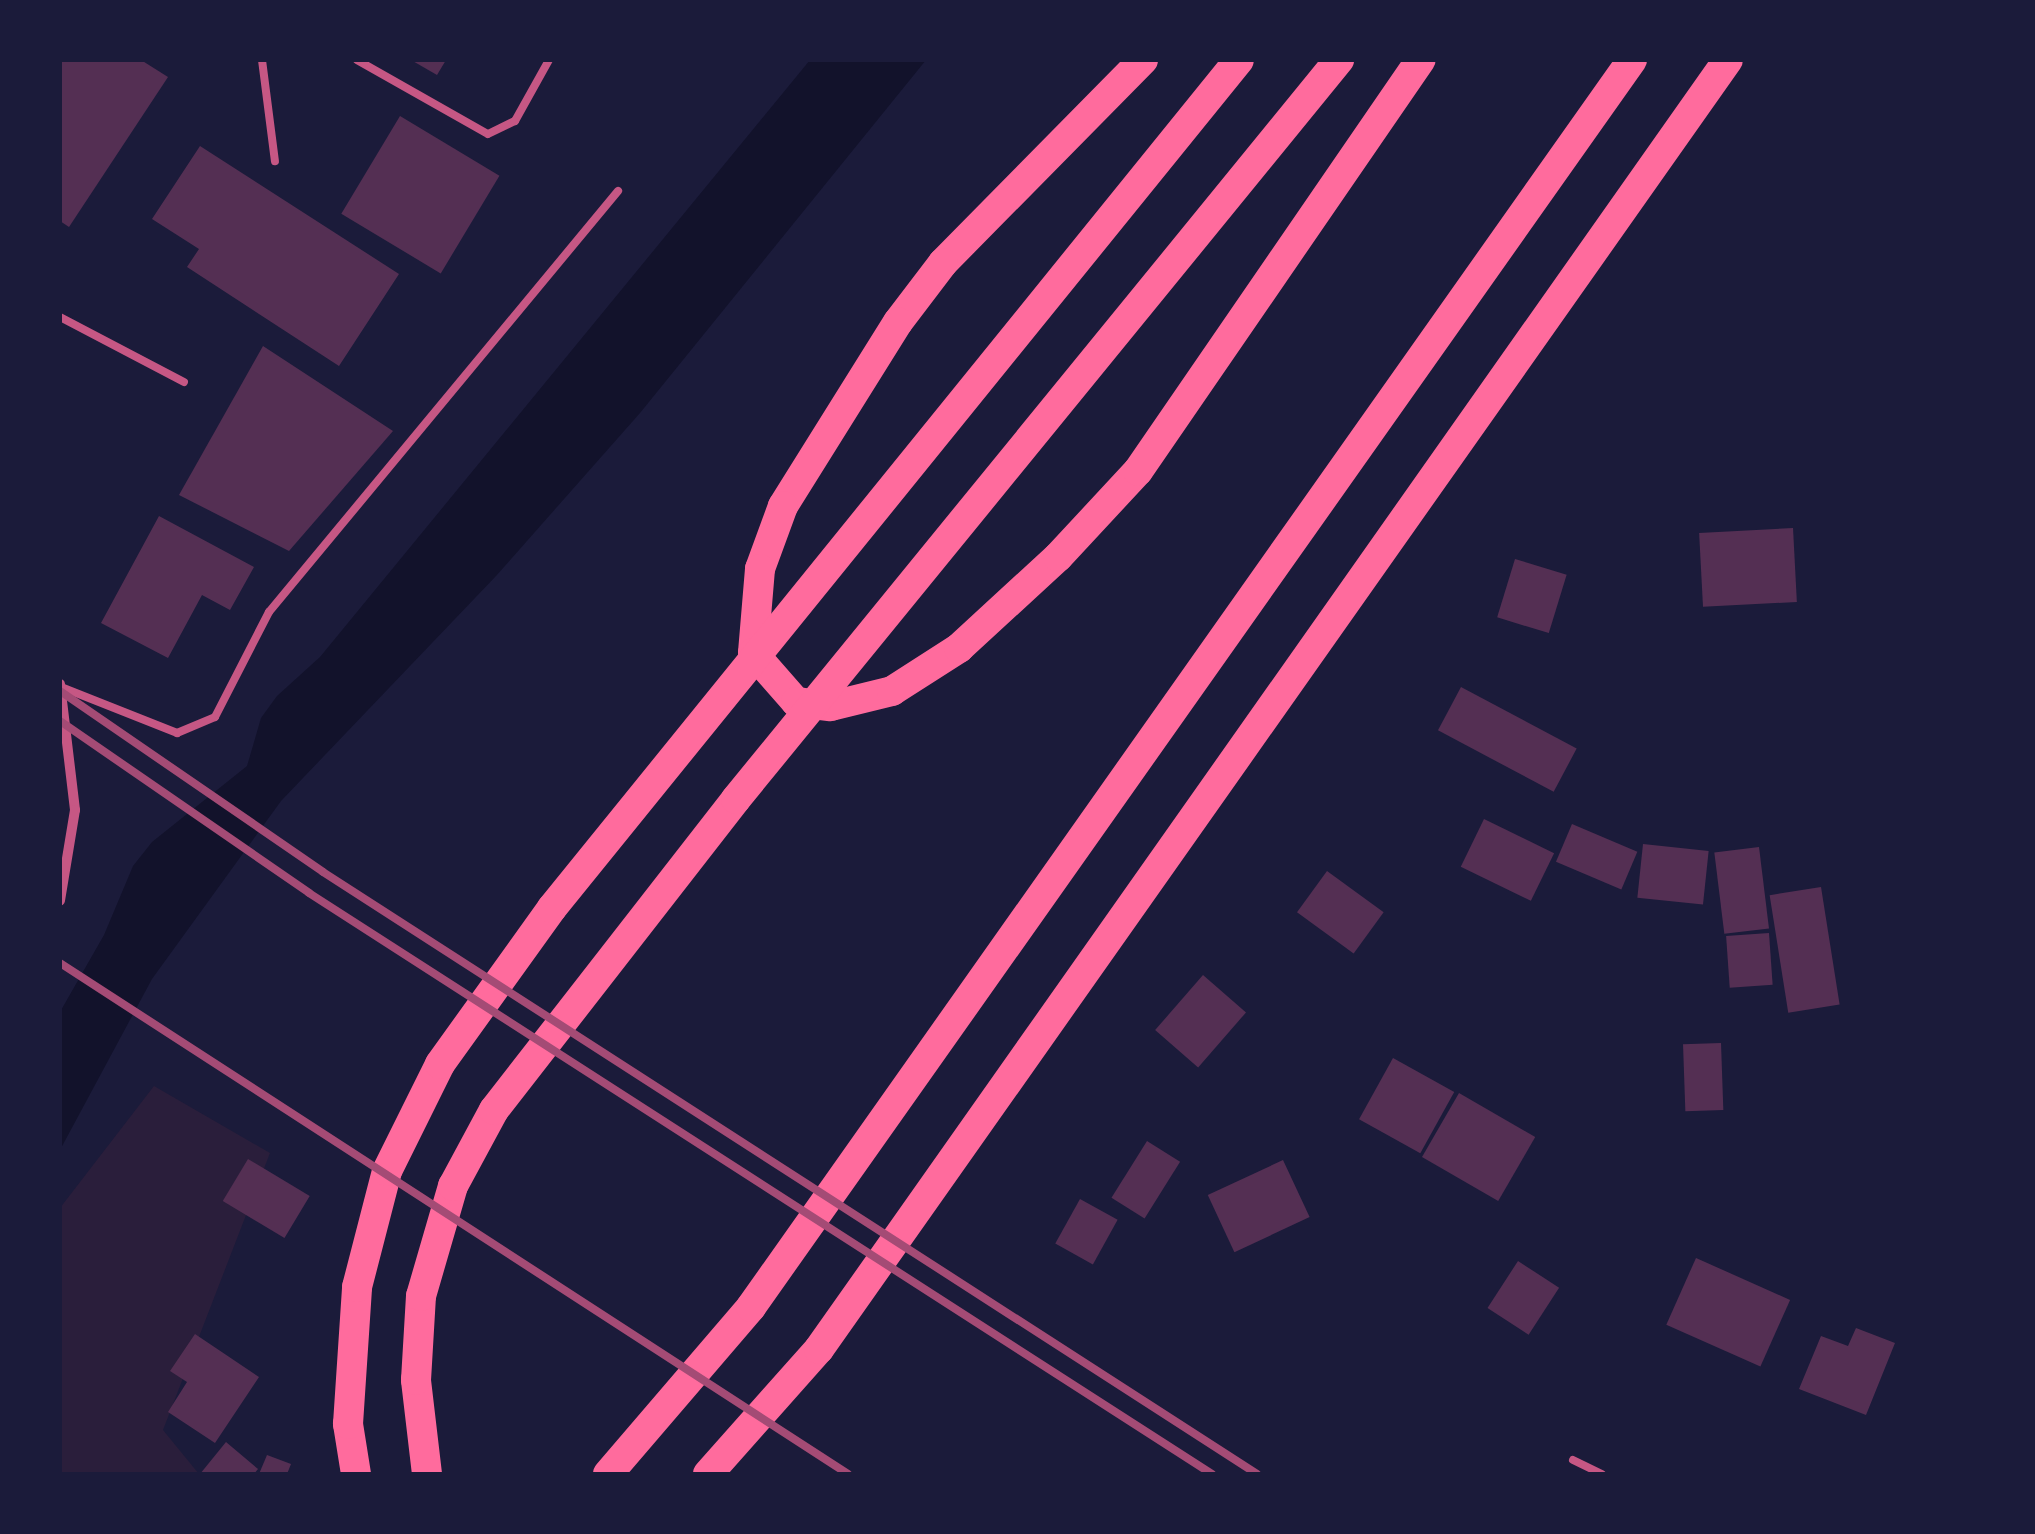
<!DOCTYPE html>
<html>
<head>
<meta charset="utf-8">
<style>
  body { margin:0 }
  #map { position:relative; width:2035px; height:1534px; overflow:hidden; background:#1b1b3a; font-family:Merriweather,serif }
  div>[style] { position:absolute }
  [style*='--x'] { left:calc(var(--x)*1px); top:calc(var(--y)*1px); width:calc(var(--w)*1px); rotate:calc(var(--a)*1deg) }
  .green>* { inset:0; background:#2a1e3b }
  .water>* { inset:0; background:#12122b }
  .building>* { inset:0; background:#542f53; transform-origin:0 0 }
  .service>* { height:8px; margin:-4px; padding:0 4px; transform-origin:4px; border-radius:4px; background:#c65784 }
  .minor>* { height:10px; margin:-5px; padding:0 5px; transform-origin:5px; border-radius:5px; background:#c65784 }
  .motorway>* { height:30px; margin:-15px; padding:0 15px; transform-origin:15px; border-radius:15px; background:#ff6b9d }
  .rail>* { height:8px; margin:-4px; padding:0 4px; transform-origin:4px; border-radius:4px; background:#a44b75 }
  span { translate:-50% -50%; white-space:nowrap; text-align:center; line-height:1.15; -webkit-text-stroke:10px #1b1b3a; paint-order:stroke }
  .frame { position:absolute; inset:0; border:62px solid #1b1b3a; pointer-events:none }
</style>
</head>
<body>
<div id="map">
  <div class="green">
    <div style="clip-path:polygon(154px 1086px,270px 1153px,163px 1430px,199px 1474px,60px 1474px,60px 1208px)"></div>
  </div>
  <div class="water">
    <div style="clip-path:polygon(810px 60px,926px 60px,640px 413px,496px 576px,281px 801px,152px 979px,60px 1150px,60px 1012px,104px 935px,133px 866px,152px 842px,247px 766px,261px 718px,277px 696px,320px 657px)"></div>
  </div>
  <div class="building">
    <div style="clip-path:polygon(60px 60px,141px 60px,168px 77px,69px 227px,60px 221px)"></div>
    <div style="clip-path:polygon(411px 60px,446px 60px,437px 75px)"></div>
    <div style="left:400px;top:116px;width:116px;height:114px;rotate:31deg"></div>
    <div style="clip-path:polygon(200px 146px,399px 274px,339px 366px,187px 267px,199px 249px,152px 219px)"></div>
    <div style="clip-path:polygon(263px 346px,393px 431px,289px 551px,179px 495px)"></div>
    <div style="clip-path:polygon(159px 516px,254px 567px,230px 610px,202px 595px,168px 658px,101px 623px)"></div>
    <div style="left:1793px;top:528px;width:74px;height:94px;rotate:87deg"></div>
    <div style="left:1515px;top:559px;width:54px;height:61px;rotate:17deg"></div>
    <div style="left:1461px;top:687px;width:131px;height:49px;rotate:28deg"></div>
    <div style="left:1484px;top:819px;width:78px;height:53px;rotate:26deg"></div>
    <div style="left:1572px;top:824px;width:71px;height:41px;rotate:23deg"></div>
    <div style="left:1643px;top:844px;width:66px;height:54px;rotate:6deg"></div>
    <div style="left:1759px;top:847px;width:82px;height:45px;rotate:83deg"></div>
    <div style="left:1327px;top:871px;width:70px;height:51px;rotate:36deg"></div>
    <div style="left:1821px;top:887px;width:119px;height:52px;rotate:81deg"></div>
    <div style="left:1769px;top:933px;width:52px;height:43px;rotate:86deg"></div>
    <div style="left:1203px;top:975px;width:57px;height:73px;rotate:41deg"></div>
    <div style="left:1721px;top:1043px;width:67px;height:38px;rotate:88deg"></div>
    <div style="left:1393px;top:1058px;width:70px;height:70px;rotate:29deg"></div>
    <div style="left:1459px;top:1093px;width:88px;height:74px;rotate:30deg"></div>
    <div style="left:1147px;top:1141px;width:39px;height:67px;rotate:32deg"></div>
    <div style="left:248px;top:1159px;width:72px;height:49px;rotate:31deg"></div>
    <div style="left:1283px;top:1160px;width:63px;height:83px;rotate:65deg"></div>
    <div style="left:1080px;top:1199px;width:43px;height:51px;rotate:29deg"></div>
    <div style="left:1696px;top:1258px;width:103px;height:73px;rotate:24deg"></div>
    <div style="left:1518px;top:1261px;width:49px;height:56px;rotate:33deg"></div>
    <div style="clip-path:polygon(1856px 1328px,1895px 1343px,1866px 1415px,1799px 1389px,1821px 1336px,1848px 1346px)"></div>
    <div style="clip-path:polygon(195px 1334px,259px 1377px,215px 1443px,168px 1412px,187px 1382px,170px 1371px)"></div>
    <div style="clip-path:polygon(226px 1442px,258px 1469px,254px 1474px,200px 1474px)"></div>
    <div style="clip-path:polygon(267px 1455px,291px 1464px,287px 1474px,259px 1474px)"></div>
  </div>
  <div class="service">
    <div style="--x:262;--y:60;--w:102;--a:82.7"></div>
    <div style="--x:357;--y:60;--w:150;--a:29.5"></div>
    <div style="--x:488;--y:134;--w:30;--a:-26"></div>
    <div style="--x:515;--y:121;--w:70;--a:-60.9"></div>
    <div style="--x:60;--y:317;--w:140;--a:27.7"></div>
    <div style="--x:61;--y:687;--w:125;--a:21.6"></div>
    <div style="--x:177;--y:733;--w:41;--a:-22.8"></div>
    <div style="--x:215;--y:717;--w:118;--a:-62.8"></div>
    <div style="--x:269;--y:612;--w:547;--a:-50.34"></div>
    <div style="--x:1573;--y:1460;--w:32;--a:26"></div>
  </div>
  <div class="minor">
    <div style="--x:60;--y:684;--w:127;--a:83.2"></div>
    <div style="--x:75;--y:810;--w:92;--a:99.4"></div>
  </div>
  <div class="motorway">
    <div style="--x:1143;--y:60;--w:285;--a:134.6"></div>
    <div style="--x:943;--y:263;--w:74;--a:127.3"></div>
    <div style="--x:898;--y:322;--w:217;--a:122"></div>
    <div style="--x:783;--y:506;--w:67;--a:110.1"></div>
    <div style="--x:760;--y:569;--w:84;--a:94.8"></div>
    <div style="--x:753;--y:653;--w:65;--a:48.7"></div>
    <div style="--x:796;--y:702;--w:35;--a:7"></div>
    <div style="--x:831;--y:706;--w:63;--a:-13.8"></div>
    <div style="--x:892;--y:691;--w:80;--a:-32.7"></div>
    <div style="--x:959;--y:648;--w:134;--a:-42.6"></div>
    <div style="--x:1058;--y:557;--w:117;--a:-47.1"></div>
    <div style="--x:1138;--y:471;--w:499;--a:-55.5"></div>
    <div style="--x:356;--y:1474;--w:51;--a:-99.1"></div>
    <div style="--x:348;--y:1424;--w:137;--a:-86.2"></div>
    <div style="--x:357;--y:1287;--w:120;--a:-75.5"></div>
    <div style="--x:387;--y:1171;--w:119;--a:-63.6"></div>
    <div style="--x:440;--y:1064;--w:192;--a:-54.3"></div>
    <div style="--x:552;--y:908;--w:1091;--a:-50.99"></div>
    <div style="--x:427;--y:1474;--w:95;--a:-96.7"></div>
    <div style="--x:416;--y:1380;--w:84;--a:-86.6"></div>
    <div style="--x:421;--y:1296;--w:115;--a:-73.8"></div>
    <div style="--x:453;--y:1186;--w:86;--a:-61.7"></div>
    <div style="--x:494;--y:1110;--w:394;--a:-52.1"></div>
    <div style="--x:736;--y:799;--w:954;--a:-50.79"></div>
    <div style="--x:608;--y:1474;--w:220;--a:-49.4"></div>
    <div style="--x:751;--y:1307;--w:1527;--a:-54.76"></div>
    <div style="--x:708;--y:1474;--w:167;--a:-48.4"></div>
    <div style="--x:819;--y:1349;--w:1577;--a:-54.81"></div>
  </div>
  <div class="rail">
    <div style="--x:60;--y:691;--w:319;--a:34.5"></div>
    <div style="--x:323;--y:872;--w:1111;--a:32.8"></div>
    <div style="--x:60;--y:721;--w:303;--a:34.6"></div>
    <div style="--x:309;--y:893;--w:1074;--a:32.76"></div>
    <div style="--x:60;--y:963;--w:939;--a:32.96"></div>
  </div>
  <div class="frame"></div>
</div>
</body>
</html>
